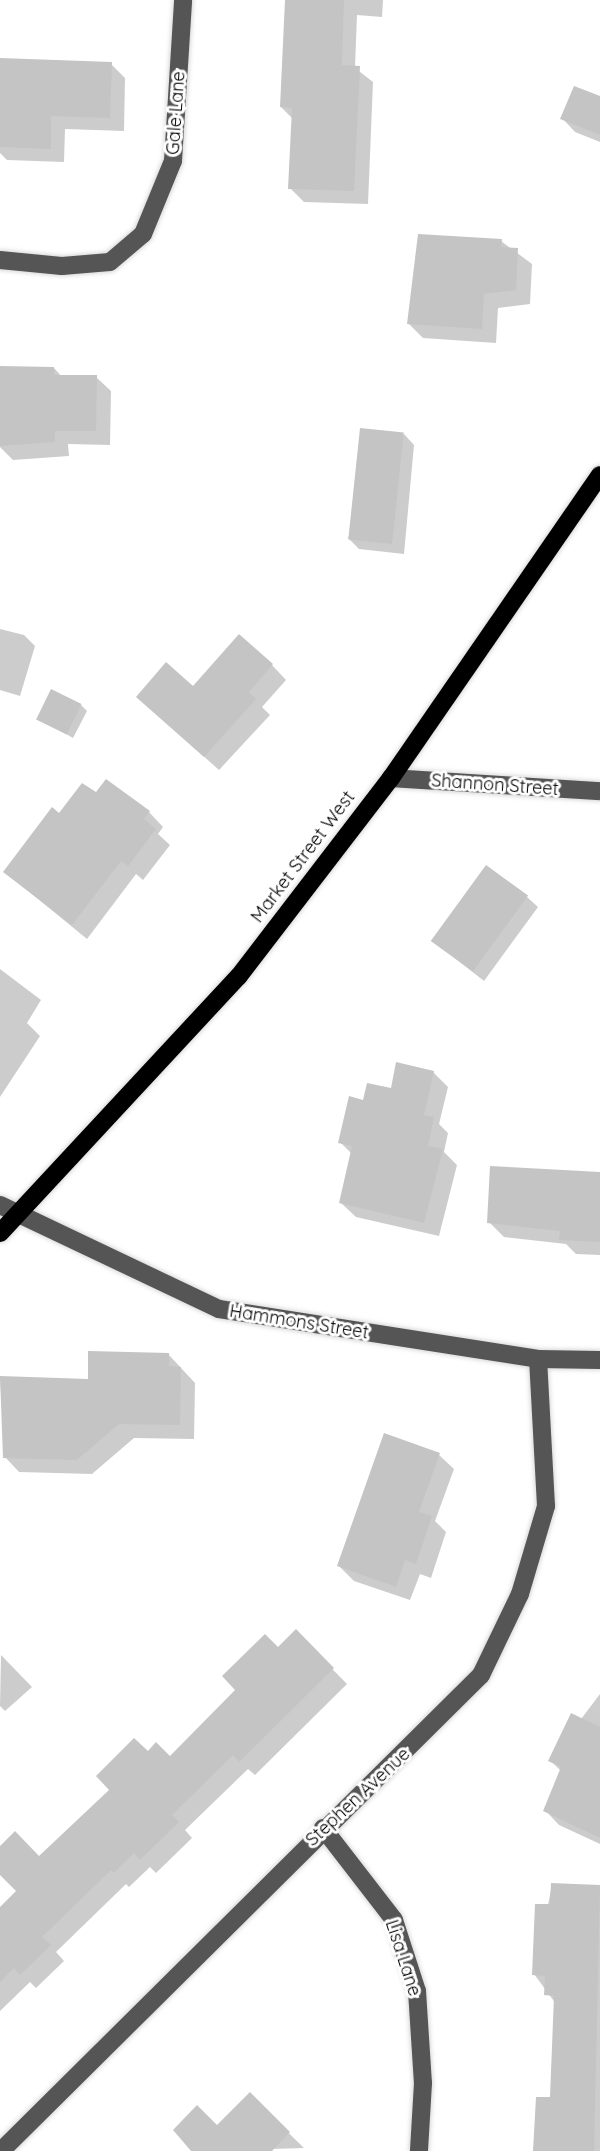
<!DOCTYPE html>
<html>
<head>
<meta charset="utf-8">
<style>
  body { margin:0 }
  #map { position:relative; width:600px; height:2151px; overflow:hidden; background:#fff; font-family:Quicksand,sans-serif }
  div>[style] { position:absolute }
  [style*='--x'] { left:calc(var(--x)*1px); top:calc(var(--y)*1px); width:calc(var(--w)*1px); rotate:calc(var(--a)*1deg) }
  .shadow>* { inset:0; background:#0003 }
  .building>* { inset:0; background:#c4c4c4; transform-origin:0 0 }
  .roads { filter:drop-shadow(0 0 2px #dbdbdb) drop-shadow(0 0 2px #dbdbdb) }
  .minor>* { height:18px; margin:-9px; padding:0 9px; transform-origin:9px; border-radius:9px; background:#555 }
  .major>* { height:18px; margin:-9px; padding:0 9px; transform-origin:9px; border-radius:9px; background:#000 }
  span { translate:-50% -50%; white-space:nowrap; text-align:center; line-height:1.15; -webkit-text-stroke:6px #fff; paint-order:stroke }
  .street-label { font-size:18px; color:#000 }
</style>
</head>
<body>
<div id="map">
  <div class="shadow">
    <div style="clip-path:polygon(287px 0,383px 0,382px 17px,357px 15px,355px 68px,373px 82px,368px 204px,304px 202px,290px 188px,293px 119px,281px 107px)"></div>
    <div style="clip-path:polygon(0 60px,111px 64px,125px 78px,124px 131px,65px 129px,64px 162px,7px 160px,0 153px)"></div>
    <div style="clip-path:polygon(600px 98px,600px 142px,575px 132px,562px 118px)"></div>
    <div style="clip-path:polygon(501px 241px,532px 264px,530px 304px,498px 308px,496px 343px,423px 338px,409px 324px)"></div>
    <div style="clip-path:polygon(0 367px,54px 368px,62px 377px,96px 377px,111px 391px,110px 445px,68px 444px,69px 456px,13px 460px,0 447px)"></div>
    <div style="clip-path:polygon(404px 434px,414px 445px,404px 554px,359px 549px,348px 538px)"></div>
    <div style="clip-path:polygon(0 629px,24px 635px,35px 646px,20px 696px,0 690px)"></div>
    <div style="clip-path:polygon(272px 665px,286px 680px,262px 707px,270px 715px,219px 770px,153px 711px,193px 689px)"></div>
    <div style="clip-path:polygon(81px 705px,87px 711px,73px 738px,38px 718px)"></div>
    <div style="clip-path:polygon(96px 795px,149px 812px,163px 827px,158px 834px,170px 845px,143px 880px,136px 874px,87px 939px,5px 872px,59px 815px)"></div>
    <div style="clip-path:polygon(527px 897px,538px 907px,484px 981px,433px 941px)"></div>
    <div style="clip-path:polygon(0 969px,41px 1000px,27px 1023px,40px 1036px,0 1097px)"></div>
    <div style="clip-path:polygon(433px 1072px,448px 1087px,439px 1124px,448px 1133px,444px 1152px,457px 1165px,439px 1236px,356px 1217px,341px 1203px,352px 1154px,340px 1142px,364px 1102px)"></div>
    <div style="clip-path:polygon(600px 1174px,600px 1255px,576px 1254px,566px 1244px,504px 1237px,489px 1222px)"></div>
    <div style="clip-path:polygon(169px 1355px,195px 1383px,194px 1439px,134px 1438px,92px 1474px,19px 1472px,5px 1457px,0 1377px,89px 1381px)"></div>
    <div style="clip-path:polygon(439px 1455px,454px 1469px,435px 1521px,446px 1532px,431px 1578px,420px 1574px,410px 1600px,354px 1581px,339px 1566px)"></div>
    <div style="clip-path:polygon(296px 1632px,347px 1684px,255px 1775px,248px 1769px,185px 1830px,192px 1838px,156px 1873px,150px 1867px,129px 1887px,126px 1884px,56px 1952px,64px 1961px,36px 1988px,30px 1982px,0 2011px,0 1909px,19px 1891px,0 1872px,0 1848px,40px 1858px,148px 1754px,170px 1758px)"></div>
    <div style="clip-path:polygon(1px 1655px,32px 1687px,5px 1711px,0 1706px)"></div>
    <div style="clip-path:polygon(600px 1694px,600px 1844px,559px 1825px,545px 1810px,561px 1771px,550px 1760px)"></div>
    <div style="clip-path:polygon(552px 1885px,600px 1887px,600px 2151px,535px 2151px,551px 2099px,556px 2004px,534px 1974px)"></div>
    <div style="clip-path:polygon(250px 2095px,304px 2148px,196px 2151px,217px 2127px)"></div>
  </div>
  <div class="building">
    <div style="clip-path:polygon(285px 0,344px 0,342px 65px,360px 66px,354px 191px,288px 189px,292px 108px,280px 107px)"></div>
    <div style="clip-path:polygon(0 58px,112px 62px,110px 118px,51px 116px,51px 149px,0 147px)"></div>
    <div style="clip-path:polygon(574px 86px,600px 96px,600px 135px,560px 119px)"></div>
    <div style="clip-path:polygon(418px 234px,502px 239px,501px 247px,518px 248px,516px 290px,484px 294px,482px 329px,407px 324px)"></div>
    <div style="clip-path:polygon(0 366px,54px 367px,54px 375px,97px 375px,96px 431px,55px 431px,55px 442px,0 446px)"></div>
    <div style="left:360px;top:428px;width:44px;height:112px;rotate:6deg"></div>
    <div style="clip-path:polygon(239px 634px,273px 664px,249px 692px,256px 699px,204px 757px,136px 697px,166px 662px,193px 686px)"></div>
    <div style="left:51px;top:689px;width:34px;height:34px;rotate:26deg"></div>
    <div style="clip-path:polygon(106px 779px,150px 811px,144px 819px,156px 829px,128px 866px,121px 861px,72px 925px,3px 872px,52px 807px,59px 813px,82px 783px,96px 792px)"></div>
    <div style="left:486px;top:865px;width:52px;height:94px;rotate:36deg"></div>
    <div style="clip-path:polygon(396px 1062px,434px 1071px,424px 1115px,434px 1117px,428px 1146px,443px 1149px,424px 1223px,339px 1203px,352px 1146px,338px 1143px,349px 1096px,363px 1100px,367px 1083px,391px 1088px)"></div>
    <div style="clip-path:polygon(490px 1166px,600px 1172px,600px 1242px,559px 1240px,560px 1231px,487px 1223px)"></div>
    <div style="clip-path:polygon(88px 1351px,169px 1353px,169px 1366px,181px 1367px,180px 1425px,119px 1424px,77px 1460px,3px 1458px,0 1376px,88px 1379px)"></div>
    <div style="clip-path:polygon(384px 1433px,440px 1453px,419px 1512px,432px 1516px,416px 1564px,405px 1560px,396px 1587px,337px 1566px)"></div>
    <div style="clip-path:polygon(296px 1629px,334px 1668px,239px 1762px,233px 1755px,172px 1815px,179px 1822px,140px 1860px,134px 1853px,114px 1873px,111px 1870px,42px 1937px,51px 1945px,20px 1975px,14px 1968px,0 1982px,0 1907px,16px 1891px,0 1875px,0 1846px,15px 1831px,39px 1856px,109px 1790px,96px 1776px,134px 1738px,148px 1751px,156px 1742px,170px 1756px,235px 1690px,222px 1676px,265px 1634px,278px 1647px)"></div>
    <div style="clip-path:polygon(571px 1713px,600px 1727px,600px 1838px,543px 1811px,561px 1767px,548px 1761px)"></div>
    <div style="clip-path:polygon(551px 1883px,600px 1885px,594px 2151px,533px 2151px,536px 2097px,550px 2097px,554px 1996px,544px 1995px,545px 1976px,532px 1975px,535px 1904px,550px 1904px)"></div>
    <div style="clip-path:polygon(250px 2092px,290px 2132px,272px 2151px,191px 2151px,173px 2130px,197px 2105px,217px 2125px)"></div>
  </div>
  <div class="roads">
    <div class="minor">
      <div style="--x:0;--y:260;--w:62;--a:5.5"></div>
      <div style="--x:62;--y:266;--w:48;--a:-4.8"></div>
      <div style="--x:110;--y:262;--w:43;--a:-40.3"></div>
      <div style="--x:143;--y:234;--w:79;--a:-67.7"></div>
      <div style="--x:173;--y:161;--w:161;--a:-86.4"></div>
      <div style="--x:391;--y:778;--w:209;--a:3.6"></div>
      <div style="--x:0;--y:1205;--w:242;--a:25.4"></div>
      <div style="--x:219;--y:1309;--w:323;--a:8.9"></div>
      <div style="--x:538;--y:1359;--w:62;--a:0.9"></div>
      <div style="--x:323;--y:1828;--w:116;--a:52.3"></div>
      <div style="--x:394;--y:1920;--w:75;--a:72.1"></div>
      <div style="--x:417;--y:1991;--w:92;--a:86.3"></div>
      <div style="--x:423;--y:2083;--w:68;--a:93.4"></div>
      <div style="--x:1;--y:2151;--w:676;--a:-44.76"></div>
      <div style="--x:481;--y:1675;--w:90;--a:-64.3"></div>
      <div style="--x:520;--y:1594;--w:92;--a:-73.5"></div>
      <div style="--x:546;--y:1506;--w:147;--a:-93.1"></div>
    </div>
    <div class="major">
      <div style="--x:0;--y:1233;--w:351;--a:-47.1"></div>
      <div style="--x:239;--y:976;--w:250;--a:-52.5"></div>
      <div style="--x:391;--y:778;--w:368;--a:-55.4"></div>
    </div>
  </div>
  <div class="street-label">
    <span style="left:176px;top:113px;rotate:-86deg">Gale Lane</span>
    <span style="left:495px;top:785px;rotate:4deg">Shannon Street</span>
    <span style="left:303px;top:857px;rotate:-53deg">Market Street West</span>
    <span style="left:299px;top:1322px;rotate:9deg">Hammons Street</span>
    <span style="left:358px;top:1797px;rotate:-43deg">Stephen Avenue</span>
    <span style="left:403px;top:1958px;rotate:72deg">Lisa Lane</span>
  </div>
</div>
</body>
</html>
